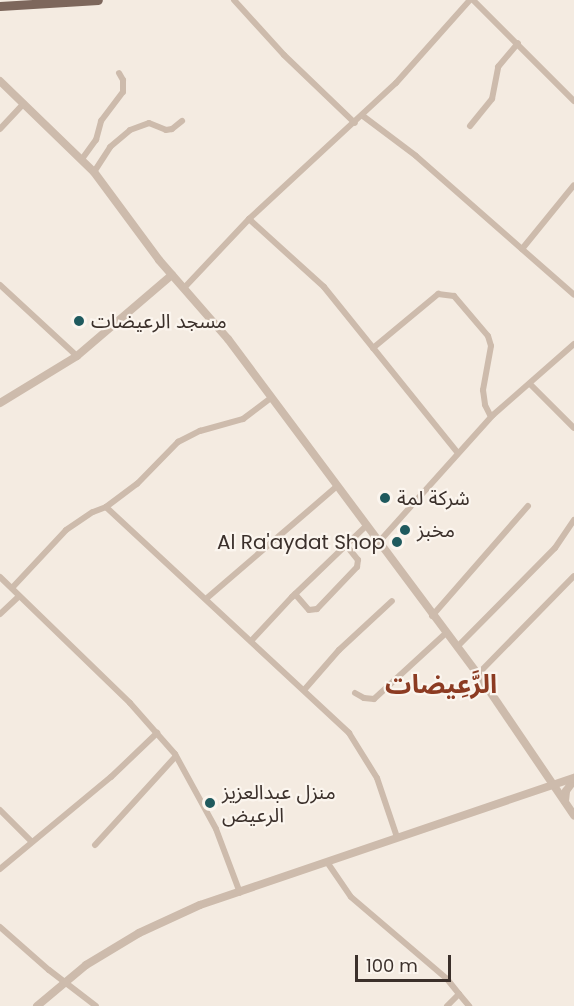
<!DOCTYPE html>
<html>
<head>
<meta charset="utf-8">
<style>
  body { margin:0 }
  #map { position:relative; width:574px; height:1006px; overflow:hidden; background:#f4ebe1; font-family:Poppins,"Noto Sans Arabic",sans-serif }
  div>[style] { position:absolute }
  [style*='--x'] { left:calc(var(--x)*1px); top:calc(var(--y)*1px); width:calc(var(--w)*1px); rotate:calc(var(--a)*1deg) }
  .minor>* { height:6px; margin:-3px; padding:0 3px; transform-origin:3px; border-radius:3px; background:#cdbbac }
  .tertiary>* { height:8px; margin:-4px; padding:0 4px; transform-origin:4px; border-radius:4px; background:#cdbbac }
  .primary>* { height:9px; margin:-4.5px; padding:0 4.5px; transform-origin:4.5px; border-radius:4.5px; background:#7d675c }
  .dots>* { width:16px; height:16px; translate:-50% -50%; box-sizing:border-box; border:3px solid #fbf5ee; border-radius:50% }
  span { translate:-50% -50%; white-space:nowrap; text-align:center; line-height:1.15; -webkit-text-stroke:4.5px #fbf5ee; paint-order:stroke }
  .poi-label { font-size:20px; color:#3b302b }
  .left { translate:0 -50%; text-align:left }
  .right { translate:-100% -50%; text-align:right }
  .district-label { font-size:26px; color:#8c3b22; font-weight:700 }
  .scale { position:absolute; left:355px; top:955px; width:96px; height:27px; box-sizing:border-box; border:3px solid #3b302b; border-top:0; padding-left:8px; font-size:18px; line-height:21px; white-space:nowrap; color:#3b302b; -webkit-text-stroke:4px #fbf5ee; paint-order:stroke }
</style>
</head>
<body>
<div id="map">
  <div class="minor">
    <div style="--x:234;--y:0;--w:74;--a:47.7"></div>
    <div style="--x:284;--y:55;--w:98;--a:43.8"></div>
    <div style="--x:473;--y:0;--w:143;--a:45"></div>
    <div style="--x:363;--y:116;--w:66;--a:37"></div>
    <div style="--x:416;--y:156;--w:210;--a:41.3"></div>
    <div style="--x:470;--y:126;--w:35;--a:-51"></div>
    <div style="--x:492;--y:99;--w:33;--a:-79"></div>
    <div style="--x:498;--y:67;--w:31;--a:-50"></div>
    <div style="--x:0;--y:129;--w:35;--a:-47"></div>
    <div style="--x:82;--y:159;--w:24;--a:-54"></div>
    <div style="--x:96;--y:140;--w:20;--a:-75"></div>
    <div style="--x:101;--y:121;--w:36;--a:-53"></div>
    <div style="--x:123;--y:92;--w:12;--a:-90"></div>
    <div style="--x:123;--y:80;--w:8;--a:-120"></div>
    <div style="--x:94;--y:172;--w:30;--a:-57"></div>
    <div style="--x:110;--y:147;--w:26;--a:-40"></div>
    <div style="--x:130;--y:130;--w:20;--a:-20"></div>
    <div style="--x:149;--y:123;--w:18;--a:22"></div>
    <div style="--x:166;--y:130;--w:6;--a:-9"></div>
    <div style="--x:172;--y:129;--w:13;--a:-39"></div>
    <div style="--x:249;--y:219;--w:101;--a:42.2"></div>
    <div style="--x:324;--y:287;--w:213;--a:51.1"></div>
    <div style="--x:522;--y:249;--w:82;--a:-50.9"></div>
    <div style="--x:0;--y:285;--w:105;--a:42.7"></div>
    <div style="--x:184;--y:288;--w:95;--a:-46.7"></div>
    <div style="--x:249;--y:219;--w:200;--a:-42.8"></div>
    <div style="--x:396;--y:83;--w:111;--a:-48.3"></div>
    <div style="--x:373;--y:348;--w:85;--a:-39.7"></div>
    <div style="--x:438;--y:294;--w:16;--a:7"></div>
    <div style="--x:454;--y:296;--w:52;--a:49.6"></div>
    <div style="--x:488;--y:336;--w:10;--a:73"></div>
    <div style="--x:491;--y:346;--w:45;--a:100.3"></div>
    <div style="--x:483;--y:390;--w:15;--a:82"></div>
    <div style="--x:485;--y:405;--w:13;--a:63"></div>
    <div style="--x:530;--y:384;--w:62;--a:45"></div>
    <div style="--x:106;--y:507;--w:332;--a:42.9"></div>
    <div style="--x:349;--y:733;--w:53;--a:58.1"></div>
    <div style="--x:377;--y:778;--w:62;--a:71.3"></div>
    <div style="--x:378;--y:543;--w:172;--a:-48.1"></div>
    <div style="--x:493;--y:415;--w:108;--a:-41.2"></div>
    <div style="--x:0;--y:577;--w:181;--a:44.1"></div>
    <div style="--x:130;--y:703;--w:68;--a:48.6"></div>
    <div style="--x:175;--y:754;--w:85;--a:61.3"></div>
    <div style="--x:216;--y:829;--w:68;--a:69.4"></div>
    <div style="--x:12;--y:588;--w:79;--a:-47"></div>
    <div style="--x:66;--y:530;--w:32;--a:-34"></div>
    <div style="--x:93;--y:512;--w:14;--a:-21"></div>
    <div style="--x:106;--y:507;--w:39;--a:-37"></div>
    <div style="--x:137;--y:484;--w:59;--a:-45.7"></div>
    <div style="--x:178;--y:442;--w:25;--a:-27"></div>
    <div style="--x:200;--y:431;--w:45;--a:-15.6"></div>
    <div style="--x:243;--y:419;--w:35;--a:-37"></div>
    <div style="--x:295;--y:594;--w:21;--a:49"></div>
    <div style="--x:309;--y:610;--w:8;--a:-7"></div>
    <div style="--x:317;--y:609;--w:58;--a:-46.4"></div>
    <div style="--x:357;--y:567;--w:7;--a:-82"></div>
    <div style="--x:358;--y:560;--w:19;--a:-129"></div>
    <div style="--x:207;--y:598;--w:172;--a:-40.7"></div>
    <div style="--x:0;--y:614;--w:26;--a:-43"></div>
    <div style="--x:432;--y:616;--w:146;--a:-48.9"></div>
    <div style="--x:252;--y:640;--w:59;--a:-47.1"></div>
    <div style="--x:292;--y:597;--w:103;--a:-43.8"></div>
    <div style="--x:457;--y:647;--w:139;--a:-45.3"></div>
    <div style="--x:555;--y:548;--w:34;--a:-56"></div>
    <div style="--x:478;--y:674;--w:137;--a:-45.6"></div>
    <div style="--x:305;--y:689;--w:52;--a:-48.9"></div>
    <div style="--x:339;--y:650;--w:72;--a:-42.8"></div>
    <div style="--x:355;--y:693;--w:10;--a:29"></div>
    <div style="--x:364;--y:698;--w:10;--a:6"></div>
    <div style="--x:374;--y:699;--w:98;--a:-42.5"></div>
    <div style="--x:0;--y:810;--w:44;--a:45"></div>
    <div style="--x:95;--y:845;--w:120;--a:-47.7"></div>
    <div style="--x:327;--y:862;--w:42;--a:55.6"></div>
    <div style="--x:351;--y:897;--w:126;--a:40.5"></div>
    <div style="--x:447;--y:979;--w:19;--a:51"></div>
    <div style="--x:459;--y:994;--w:17;--a:135"></div>
    <div style="--x:0;--y:869;--w:144;--a:-39.7"></div>
    <div style="--x:111;--y:777;--w:64;--a:-43.7"></div>
    <div style="--x:0;--y:927;--w:65;--a:41.3"></div>
    <div style="--x:49;--y:970;--w:59;--a:37.5"></div>
    <div style="--x:459;--y:994;--w:16;--a:50"></div>
  </div>
  <div class="tertiary">
    <div style="--x:0;--y:81;--w:131;--a:44.1"></div>
    <div style="--x:94;--y:172;--w:109;--a:53.5"></div>
    <div style="--x:159;--y:260;--w:105;--a:48.9"></div>
    <div style="--x:228;--y:339;--w:418;--a:53.3"></div>
    <div style="--x:478;--y:674;--w:171;--a:55.8"></div>
    <div style="--x:0;--y:403;--w:90;--a:-31.4"></div>
    <div style="--x:77;--y:356;--w:125;--a:-40.5"></div>
    <div style="--x:565;--y:801;--w:10;--a:-84"></div>
    <div style="--x:566;--y:791;--w:14;--a:-54"></div>
    <div style="--x:37;--y:1006;--w:64;--a:-39.9"></div>
    <div style="--x:86;--y:965;--w:62;--a:-31.1"></div>
    <div style="--x:139;--y:933;--w:67;--a:-24.7"></div>
    <div style="--x:200;--y:905;--w:395;--a:-18.8"></div>
  </div>
  <div class="primary">
    <div style="--x:0;--y:6;--w:98;--a:-3.5"></div>
  </div>
  <div class="dots">
    <div style="left:79px;top:321px;background:#1f5a5e"></div>
    <div style="left:385px;top:498px;background:#1f5a5e"></div>
    <div style="left:405px;top:530px;background:#1f5a5e"></div>
    <div style="left:397px;top:542px;background:#1f5a5e"></div>
    <div style="left:210px;top:803px;background:#1f5a5e"></div>
  </div>
  <div class="poi-label">
    <span class="left" style="left:91px;top:321px">مسجد الرعيضات</span>
    <span class="left" style="left:397px;top:498px">شركة لمة</span>
    <span class="left" style="left:417px;top:530px">مخبز</span>
    <span class="right" style="left:385px;top:542px">Al Ra'aydat Shop</span>
    <span class="left" style="left:222px;top:804px">منزل عبدالعزيز<br>الرعيض</span>
  </div>
  <div class="district-label">
    <span style="left:441px;top:685px">الرَّعِيضات</span>
  </div>
  <div class="scale">100 m</div>
</div>
</body>
</html>
